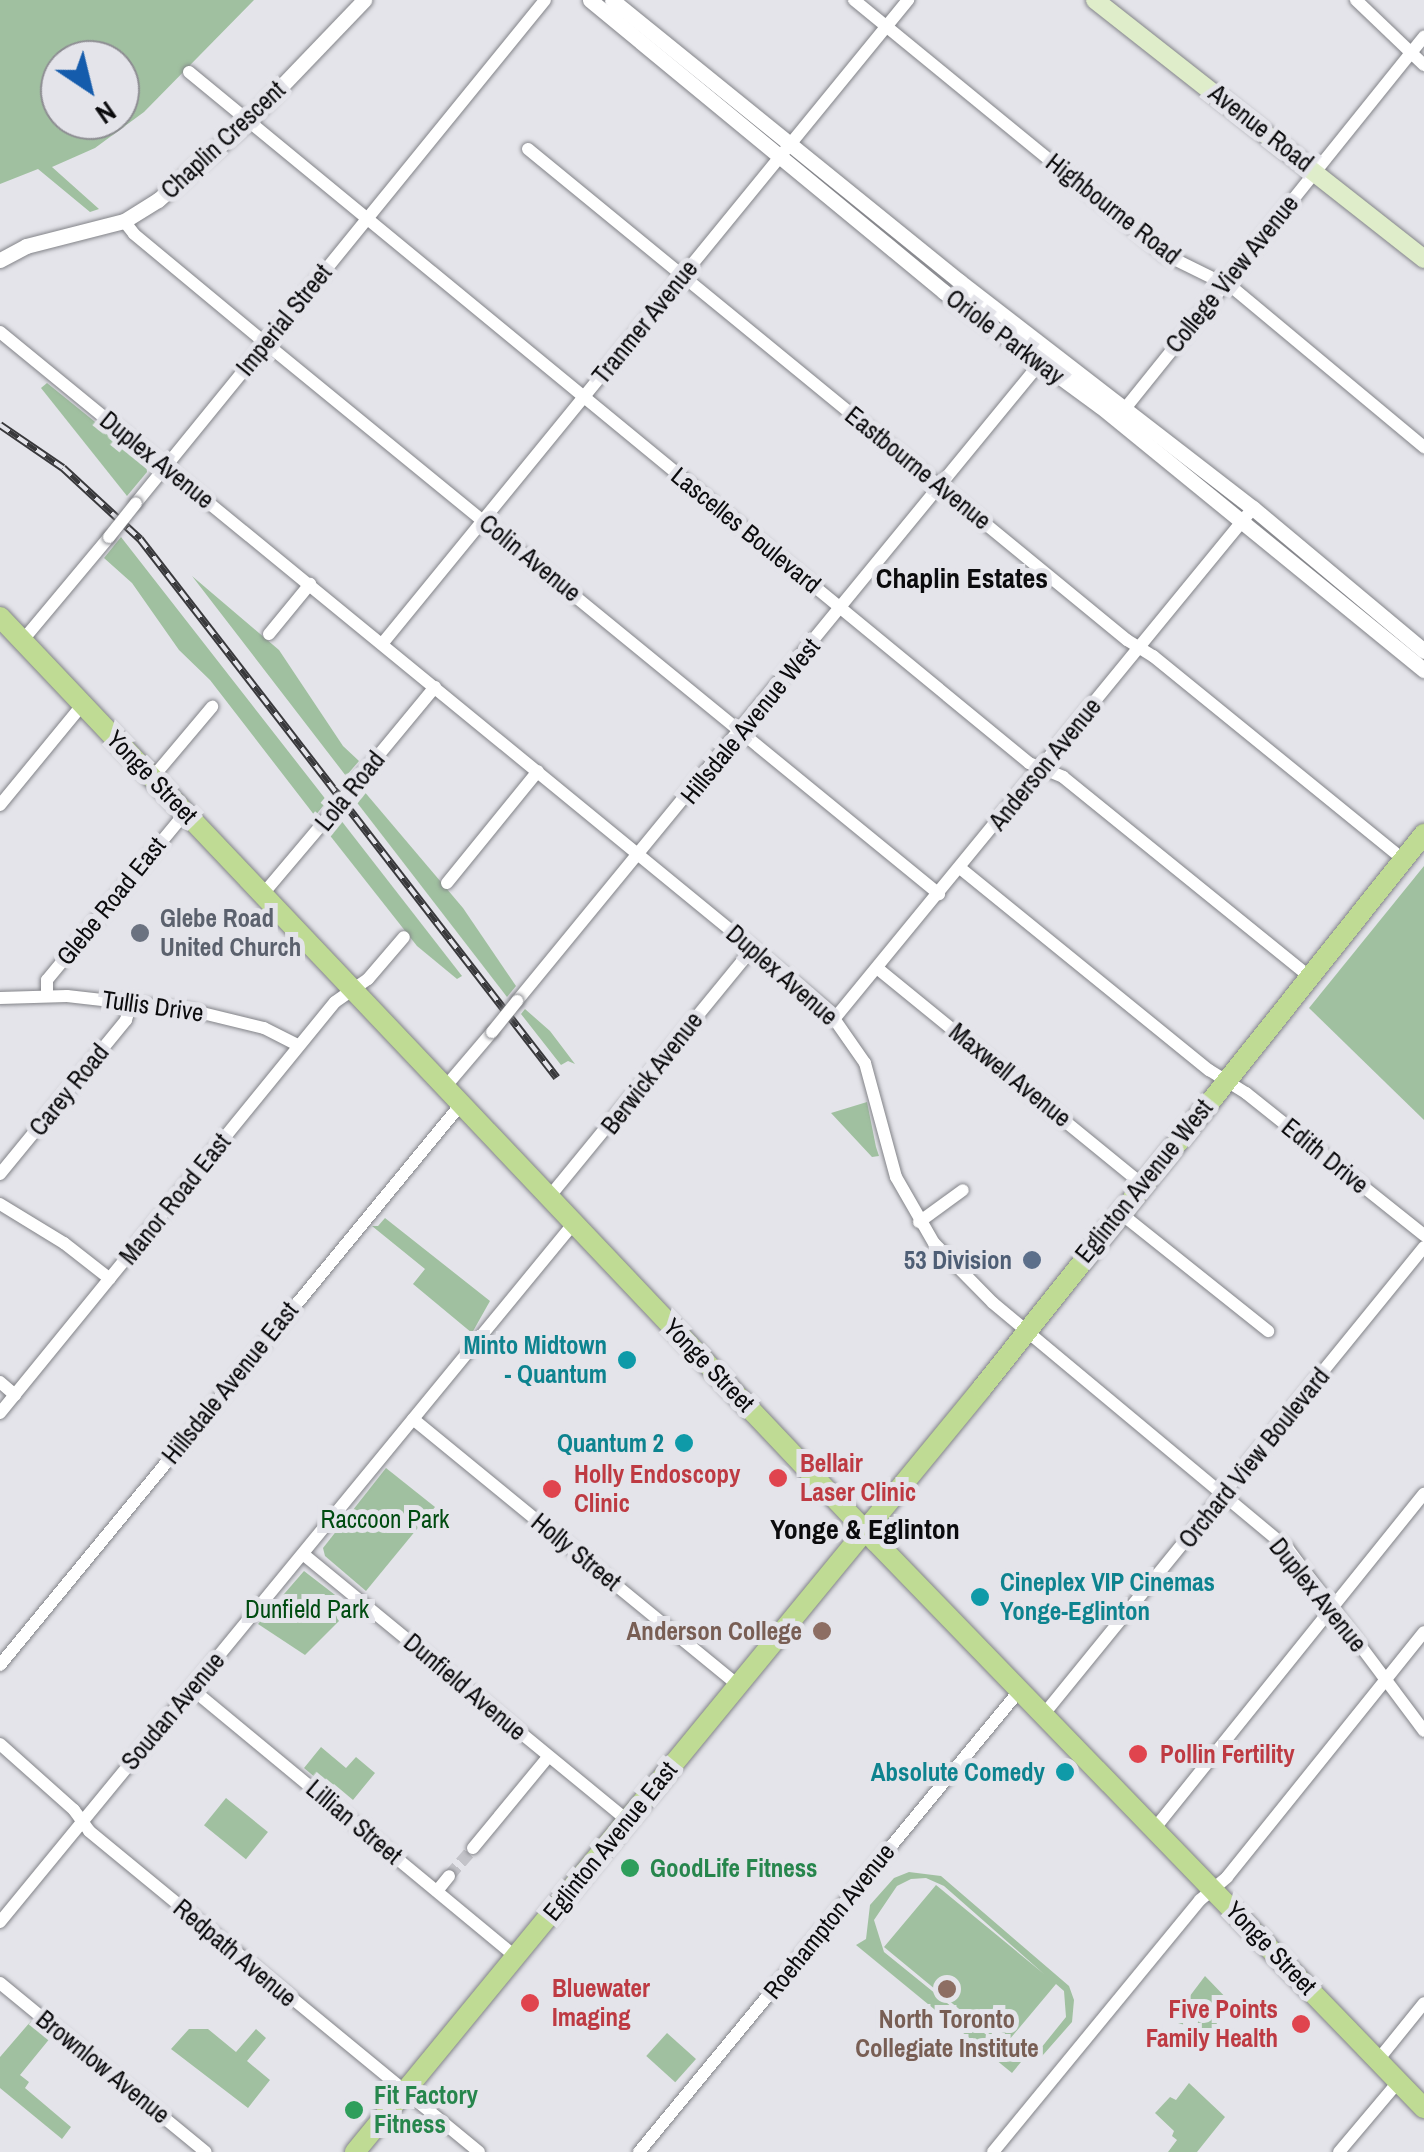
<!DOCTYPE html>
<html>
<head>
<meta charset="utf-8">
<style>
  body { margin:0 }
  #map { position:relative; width:1424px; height:2152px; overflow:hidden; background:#e4e4ea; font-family:"Archivo Narrow",sans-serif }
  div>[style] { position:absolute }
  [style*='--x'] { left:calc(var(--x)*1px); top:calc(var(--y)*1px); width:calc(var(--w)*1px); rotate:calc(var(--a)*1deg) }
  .green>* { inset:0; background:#a0c0a0; transform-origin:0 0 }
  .minor-tunnel>* { height:12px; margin-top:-6px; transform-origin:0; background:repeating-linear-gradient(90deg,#c3c3c9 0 12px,transparent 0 18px) }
  .roads { filter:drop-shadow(0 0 2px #828388) drop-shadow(0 0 2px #828388) }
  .minor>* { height:12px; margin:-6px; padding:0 6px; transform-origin:6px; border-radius:6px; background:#fff }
  .tertiary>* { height:15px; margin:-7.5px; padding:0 7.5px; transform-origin:7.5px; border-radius:7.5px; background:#fff }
  .secondary>* { height:18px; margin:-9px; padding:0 9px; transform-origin:9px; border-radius:9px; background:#dfedca }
  .primary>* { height:20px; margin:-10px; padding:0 10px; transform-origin:10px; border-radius:10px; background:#bfdb94 }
  .rail>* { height:8px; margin-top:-4px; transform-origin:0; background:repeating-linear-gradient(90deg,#e4e4ea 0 11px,#39393c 0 22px); box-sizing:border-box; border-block:2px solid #39393c }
  .bridges { filter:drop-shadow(0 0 2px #828388) drop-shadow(0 0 2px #828388) }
  .minor-bridge>* { height:12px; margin:-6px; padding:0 6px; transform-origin:6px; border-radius:6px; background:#fff }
  .dots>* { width:28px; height:28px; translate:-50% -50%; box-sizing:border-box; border:5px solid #e4e4ea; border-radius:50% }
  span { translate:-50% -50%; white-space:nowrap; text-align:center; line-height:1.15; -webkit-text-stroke:10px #e4e4ea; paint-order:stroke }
  .street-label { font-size:25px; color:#0b0b0d }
  .worship-label { font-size:25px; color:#5b616d; font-weight:700 }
  .left { translate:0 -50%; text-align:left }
  .service-label { font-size:25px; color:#4e5e75; font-weight:700 }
  .right { translate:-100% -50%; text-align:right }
  .culture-label { font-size:25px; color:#0d838f; font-weight:700 }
  .health-label { font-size:25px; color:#be3a42; font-weight:700 }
  .park-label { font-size:25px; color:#004c11 }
  .education-label { font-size:25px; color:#785e54; font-weight:700 }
  .leisure-label { font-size:25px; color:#27864d; font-weight:700 }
  .neighbourhood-label { font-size:28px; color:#0b0b0d; font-weight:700 }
  .north { position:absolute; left:40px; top:40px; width:100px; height:100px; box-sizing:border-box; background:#e4e4ea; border:2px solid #8d8d92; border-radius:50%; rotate:145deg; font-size:28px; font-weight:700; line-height:40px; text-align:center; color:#0b0b0d }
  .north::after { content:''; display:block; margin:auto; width:35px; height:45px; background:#155cac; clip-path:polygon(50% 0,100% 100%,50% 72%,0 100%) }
</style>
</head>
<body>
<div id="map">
  <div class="green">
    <div style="clip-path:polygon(evenodd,0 0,254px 0,144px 112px,95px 148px,52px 167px,99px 209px,90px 212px,38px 169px,0 184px,0 0,60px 60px,120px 60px,120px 120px,60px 120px,60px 60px)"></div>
    <div style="clip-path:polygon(47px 383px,146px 463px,147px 472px,127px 496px,41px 388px)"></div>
    <div style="clip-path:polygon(121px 537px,327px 801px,315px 816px,210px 680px,179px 650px,132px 583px,104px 558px)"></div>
    <div style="clip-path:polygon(192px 576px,279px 650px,343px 746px,359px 761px,346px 776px)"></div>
    <div style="clip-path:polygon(363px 790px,463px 908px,516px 986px,507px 997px,355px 800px)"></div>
    <div style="clip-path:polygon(340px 819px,462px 976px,457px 979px,417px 946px,328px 833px)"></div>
    <div style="clip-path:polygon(1424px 866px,1424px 1120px,1309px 1008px)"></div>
    <div style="clip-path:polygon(525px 1009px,550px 1031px,575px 1064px,568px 1061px,561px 1065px,521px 1014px)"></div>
    <div style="clip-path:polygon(867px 1102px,876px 1147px,879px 1156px,872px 1157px,831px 1113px)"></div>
    <div style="clip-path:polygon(385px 1218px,490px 1301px,472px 1333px,413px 1284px,425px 1269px,372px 1226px,378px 1226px)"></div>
    <div style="clip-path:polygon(386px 1468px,435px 1507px,366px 1591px,325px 1556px,323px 1548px)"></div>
    <div style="clip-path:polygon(304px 1571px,352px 1608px,305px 1655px,258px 1624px)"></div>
    <div style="clip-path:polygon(321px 1747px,346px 1768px,356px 1757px,375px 1773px,353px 1800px,334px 1784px,329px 1789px,304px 1768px)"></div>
    <div style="left:226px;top:1798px;width:54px;height:35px;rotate:39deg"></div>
    <div style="clip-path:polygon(evenodd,909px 1872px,941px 1876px,1069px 1986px,1074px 2000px,1072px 2022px,1043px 2055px,1021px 2062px,1012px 2073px,856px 1945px,866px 1939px,870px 1905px,894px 1878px,909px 1872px,911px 1879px,926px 1878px,944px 1886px,1044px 1974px,936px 1885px,884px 1947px,1004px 2046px,1056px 1984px,1064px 1991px,1066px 2017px,1041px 2048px,1010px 2054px,884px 1952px,874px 1920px,897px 1886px,911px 1879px)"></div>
    <div style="clip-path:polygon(1205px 1976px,1233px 2005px,1197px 2046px,1198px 2038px,1185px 2025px,1171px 2021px)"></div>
    <div style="clip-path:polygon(31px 2021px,51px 2037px,20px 2075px,29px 2082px,25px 2088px,71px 2127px,62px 2139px,0 2088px,0 2057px)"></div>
    <div style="clip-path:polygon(189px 2029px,208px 2029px,236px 2052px,256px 2029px,266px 2038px,247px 2061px,270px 2080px,248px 2108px,171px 2049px)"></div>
    <div style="left:667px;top:2033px;width:39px;height:31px;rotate:42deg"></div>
    <div style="clip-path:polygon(1189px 2083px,1225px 2117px,1197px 2152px,1168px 2152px,1177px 2140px,1172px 2136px,1174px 2131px,1155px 2113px,1170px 2097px,1176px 2100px)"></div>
  </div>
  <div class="minor-tunnel">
    <div style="--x:449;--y:1876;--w:37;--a:-49"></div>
  </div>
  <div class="roads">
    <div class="minor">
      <div style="--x:854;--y:0;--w:403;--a:39.3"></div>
      <div style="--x:1166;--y:255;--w:75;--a:26.2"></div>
      <div style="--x:1233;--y:288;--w:249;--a:39.8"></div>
      <div style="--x:1356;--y:0;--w:94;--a:43.7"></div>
      <div style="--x:189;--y:72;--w:1088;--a:39.44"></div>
      <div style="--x:1029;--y:763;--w:37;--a:22"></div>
      <div style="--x:1063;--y:777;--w:316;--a:39"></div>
      <div style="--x:528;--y:149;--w:775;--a:39.34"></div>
      <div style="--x:1127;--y:640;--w:31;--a:32"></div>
      <div style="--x:1153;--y:656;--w:322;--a:39.1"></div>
      <div style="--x:124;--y:221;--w:16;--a:52"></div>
      <div style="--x:134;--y:234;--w:183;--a:39.7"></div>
      <div style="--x:275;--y:351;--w:858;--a:39.28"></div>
      <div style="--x:0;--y:332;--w:1070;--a:39.31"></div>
      <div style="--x:828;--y:1010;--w:65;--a:55.1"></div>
      <div style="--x:865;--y:1063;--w:118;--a:74.8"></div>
      <div style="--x:896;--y:1177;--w:76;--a:60.1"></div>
      <div style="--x:934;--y:1243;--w:84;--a:45.5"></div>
      <div style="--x:993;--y:1303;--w:384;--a:39.8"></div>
      <div style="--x:1288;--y:1549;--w:227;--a:53.2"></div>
      <div style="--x:1119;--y:416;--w:487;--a:-51.2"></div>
      <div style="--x:136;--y:503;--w:648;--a:-50.88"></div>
      <div style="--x:269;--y:634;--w:65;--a:-50.6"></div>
      <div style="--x:23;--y:640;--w:134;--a:-50.1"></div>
      <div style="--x:382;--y:644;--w:832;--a:-50.76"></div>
      <div style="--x:363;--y:774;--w:113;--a:-50.4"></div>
      <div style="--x:153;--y:777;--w:92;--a:-49.9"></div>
      <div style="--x:0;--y:805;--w:131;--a:-50.6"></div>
      <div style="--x:960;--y:868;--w:321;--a:39.1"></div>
      <div style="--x:1209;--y:1070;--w:44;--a:31.9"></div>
      <div style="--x:1246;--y:1093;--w:228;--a:38.6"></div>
      <div style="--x:447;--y:883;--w:144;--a:-50.9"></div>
      <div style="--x:263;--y:894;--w:93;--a:-49.8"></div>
      <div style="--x:877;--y:968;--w:342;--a:39.2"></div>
      <div style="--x:47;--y:995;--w:15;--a:-90"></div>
      <div style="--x:47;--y:980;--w:218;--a:-50.4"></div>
      <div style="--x:0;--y:998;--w:67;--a:-1.7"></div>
      <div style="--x:67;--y:996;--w:124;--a:6.5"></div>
      <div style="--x:190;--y:1010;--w:76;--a:13.7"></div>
      <div style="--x:264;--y:1028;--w:39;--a:27"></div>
      <div style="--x:517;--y:1001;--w:833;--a:-50.65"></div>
      <div style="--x:835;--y:1018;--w:659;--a:-50.66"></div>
      <div style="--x:446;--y:1086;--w:71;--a:-49.6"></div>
      <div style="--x:0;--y:1174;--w:199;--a:-50.7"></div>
      <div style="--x:126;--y:1020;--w:19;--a:-74"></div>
      <div style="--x:550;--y:1196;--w:319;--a:-50.7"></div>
      <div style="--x:0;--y:1204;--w:75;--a:31.4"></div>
      <div style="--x:64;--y:1243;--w:58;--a:38"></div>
      <div style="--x:1119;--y:1212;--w:191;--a:38.6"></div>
      <div style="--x:919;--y:1222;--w:54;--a:-36"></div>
      <div style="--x:0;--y:1382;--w:20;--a:41"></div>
      <div style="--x:0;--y:1413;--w:530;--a:-50.82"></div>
      <div style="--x:335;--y:1002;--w:40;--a:-34.9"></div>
      <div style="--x:368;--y:979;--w:55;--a:-49.4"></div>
      <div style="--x:413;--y:1419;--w:420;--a:39.3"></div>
      <div style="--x:303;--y:1554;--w:419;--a:39.4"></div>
      <div style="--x:0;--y:1665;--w:728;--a:-50.58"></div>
      <div style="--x:192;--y:1689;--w:419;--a:39.6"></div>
      <div style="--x:1044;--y:1714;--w:602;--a:-50.86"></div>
      <div style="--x:0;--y:1744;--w:99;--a:41.7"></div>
      <div style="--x:74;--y:1810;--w:26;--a:54"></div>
      <div style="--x:89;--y:1831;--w:505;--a:39.46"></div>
      <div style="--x:1155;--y:1828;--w:429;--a:-51.2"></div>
      <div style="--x:473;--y:1848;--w:118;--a:-50.5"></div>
      <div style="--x:437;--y:1891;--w:19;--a:-51"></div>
      <div style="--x:0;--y:1922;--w:904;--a:-50.61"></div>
      <div style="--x:0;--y:1983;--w:266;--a:39.4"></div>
      <div style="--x:1378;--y:2060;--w:73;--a:-51.1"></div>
      <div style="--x:639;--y:2152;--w:599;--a:-50.49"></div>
      <div style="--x:993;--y:2152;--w:326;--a:-50.6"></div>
      <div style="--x:1200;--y:1900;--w:35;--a:-40"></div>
      <div style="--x:1227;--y:1877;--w:314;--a:-51.2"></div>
      <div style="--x:1339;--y:2152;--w:93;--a:-49.8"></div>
    </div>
    <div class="tertiary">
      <div style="--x:590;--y:0;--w:459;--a:39.5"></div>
      <div style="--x:944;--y:292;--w:193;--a:36.2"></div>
      <div style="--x:1100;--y:406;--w:418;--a:39.2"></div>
      <div style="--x:612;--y:0;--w:447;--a:39"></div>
      <div style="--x:959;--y:281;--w:371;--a:37.7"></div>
      <div style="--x:1253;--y:508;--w:223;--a:39.9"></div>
      <div style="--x:0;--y:260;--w:30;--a:-28"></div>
      <div style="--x:26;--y:246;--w:101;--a:-14.3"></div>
      <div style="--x:124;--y:221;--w:40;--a:-32"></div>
      <div style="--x:158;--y:200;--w:120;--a:-41.3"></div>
      <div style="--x:248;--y:121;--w:168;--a:-46.2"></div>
    </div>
    <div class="secondary">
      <div style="--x:1095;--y:0;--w:419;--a:38.2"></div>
    </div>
    <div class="primary">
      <div style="--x:0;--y:617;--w:1274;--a:46.56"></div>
      <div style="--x:876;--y:1542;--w:788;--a:45.93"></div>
      <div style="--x:355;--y:2152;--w:988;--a:-50.62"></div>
      <div style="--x:982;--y:1388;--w:709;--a:-51.42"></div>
    </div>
  </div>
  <div class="rail">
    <div style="--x:0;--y:425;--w:76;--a:34.3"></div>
    <div style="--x:63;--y:468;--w:105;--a:42.7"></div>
    <div style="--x:140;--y:539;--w:681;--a:52.27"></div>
  </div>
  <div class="bridges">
    <div class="minor-bridge">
      <div style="--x:109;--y:537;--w:43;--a:-51.5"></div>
      <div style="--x:323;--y:823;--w:63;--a:-50.8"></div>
      <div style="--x:492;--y:1032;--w:40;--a:-51"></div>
    </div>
  </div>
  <div class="dots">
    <div style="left:140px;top:933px;background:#6b7280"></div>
    <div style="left:1032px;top:1260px;background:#5c6f8a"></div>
    <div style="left:627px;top:1360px;background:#0f9aa8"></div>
    <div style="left:684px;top:1443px;background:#0f9aa8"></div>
    <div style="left:778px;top:1478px;background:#e0444e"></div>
    <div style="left:552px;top:1489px;background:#e0444e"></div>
    <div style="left:980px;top:1597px;background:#0f9aa8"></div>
    <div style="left:822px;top:1631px;background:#8d6e63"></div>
    <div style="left:1138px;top:1754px;background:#e0444e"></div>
    <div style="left:1065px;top:1772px;background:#0f9aa8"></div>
    <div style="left:630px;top:1868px;background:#2e9e5b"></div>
    <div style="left:947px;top:1989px;background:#8d6e63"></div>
    <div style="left:530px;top:2003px;background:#e0444e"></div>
    <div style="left:1301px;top:2024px;background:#e0444e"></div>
    <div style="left:354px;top:2110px;background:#2e9e5b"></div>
  </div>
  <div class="street-label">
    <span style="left:1261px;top:128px;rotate:38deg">Avenue Road</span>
    <span style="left:223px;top:140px;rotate:-43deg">Chaplin Crescent</span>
    <span style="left:1113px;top:209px;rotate:38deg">Highbourne Road</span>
    <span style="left:1232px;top:274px;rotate:-51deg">College View Avenue</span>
    <span style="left:284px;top:320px;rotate:-51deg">Imperial Street</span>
    <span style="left:645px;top:322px;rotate:-51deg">Tranmer Avenue</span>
    <span style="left:1005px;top:337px;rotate:37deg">Oriole Parkway</span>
    <span style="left:157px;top:460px;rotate:39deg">Duplex Avenue</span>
    <span style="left:918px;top:468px;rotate:39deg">Eastbourne Avenue</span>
    <span style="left:746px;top:530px;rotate:39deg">Lascelles Boulevard</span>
    <span style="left:530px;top:558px;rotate:39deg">Colin Avenue</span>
    <span style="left:750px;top:721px;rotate:-51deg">Hillsdale Avenue West</span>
    <span style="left:1045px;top:764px;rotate:-51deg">Anderson Avenue</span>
    <span style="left:152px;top:777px;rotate:46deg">Yonge Street</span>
    <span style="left:350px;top:791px;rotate:-51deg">Lola Road</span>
    <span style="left:111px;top:901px;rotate:-51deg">Glebe Road East</span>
    <span style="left:782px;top:975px;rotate:41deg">Duplex Avenue</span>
    <span style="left:153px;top:1006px;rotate:8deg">Tullis Drive</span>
    <span style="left:652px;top:1073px;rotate:-52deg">Berwick Avenue</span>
    <span style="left:1010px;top:1075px;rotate:39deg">Maxwell Avenue</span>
    <span style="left:69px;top:1090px;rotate:-51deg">Carey Road</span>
    <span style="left:1325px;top:1156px;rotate:39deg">Edith Drive</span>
    <span style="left:1144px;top:1181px;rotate:-51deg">Eglinton Avenue West</span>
    <span style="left:175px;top:1199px;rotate:-51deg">Manor Road East</span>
    <span style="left:709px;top:1365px;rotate:46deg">Yonge Street</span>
    <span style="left:230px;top:1383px;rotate:-51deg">Hillsdale Avenue East</span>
    <span style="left:1254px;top:1458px;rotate:-51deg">Orchard View Boulevard</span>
    <span style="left:576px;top:1552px;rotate:39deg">Holly Street</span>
    <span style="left:1318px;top:1595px;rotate:51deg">Duplex Avenue</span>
    <span style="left:465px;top:1687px;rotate:40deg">Dunfield Avenue</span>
    <span style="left:173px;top:1711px;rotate:-50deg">Soudan Avenue</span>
    <span style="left:354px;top:1822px;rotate:40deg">Lillian Street</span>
    <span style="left:610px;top:1841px;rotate:-51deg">Eglinton Avenue East</span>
    <span style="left:829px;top:1921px;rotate:-51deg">Roehampton Avenue</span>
    <span style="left:1271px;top:1948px;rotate:46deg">Yonge Street</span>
    <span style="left:235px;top:1953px;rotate:40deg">Redpath Avenue</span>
    <span style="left:103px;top:2067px;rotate:39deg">Brownlow Avenue</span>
  </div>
  <div class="worship-label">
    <span class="left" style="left:160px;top:933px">Glebe Road<br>United Church</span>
  </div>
  <div class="service-label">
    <span class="right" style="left:1012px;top:1260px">53 Division</span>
  </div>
  <div class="culture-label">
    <span class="right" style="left:607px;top:1360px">Minto Midtown<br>- Quantum</span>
    <span class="right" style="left:664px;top:1443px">Quantum 2</span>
    <span class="left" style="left:1000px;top:1597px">Cineplex VIP Cinemas<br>Yonge-Eglinton</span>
    <span class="right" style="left:1045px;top:1772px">Absolute Comedy</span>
  </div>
  <div class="health-label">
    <span class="left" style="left:800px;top:1478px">Bellair<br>Laser Clinic</span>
    <span class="left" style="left:574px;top:1489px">Holly Endoscopy<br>Clinic</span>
    <span class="left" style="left:1160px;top:1754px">Pollin Fertility</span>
    <span class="left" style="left:552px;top:2003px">Bluewater<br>Imaging</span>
    <span class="right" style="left:1278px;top:2024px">Five Points<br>Family Health</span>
  </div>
  <div class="park-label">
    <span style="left:385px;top:1519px">Raccoon Park</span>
    <span style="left:307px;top:1609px">Dunfield Park</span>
  </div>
  <div class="education-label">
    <span class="right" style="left:802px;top:1631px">Anderson College</span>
    <span style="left:947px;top:2034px">North Toronto<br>Collegiate Institute</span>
  </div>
  <div class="leisure-label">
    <span class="left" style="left:650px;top:1868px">GoodLife Fitness</span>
    <span class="left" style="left:374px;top:2110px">Fit Factory<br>Fitness</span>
  </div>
  <div class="neighbourhood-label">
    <span style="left:962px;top:578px">Chaplin Estates</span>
    <span style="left:865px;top:1529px">Yonge &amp; Eglinton</span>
  </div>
  <div class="north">N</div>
</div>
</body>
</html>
